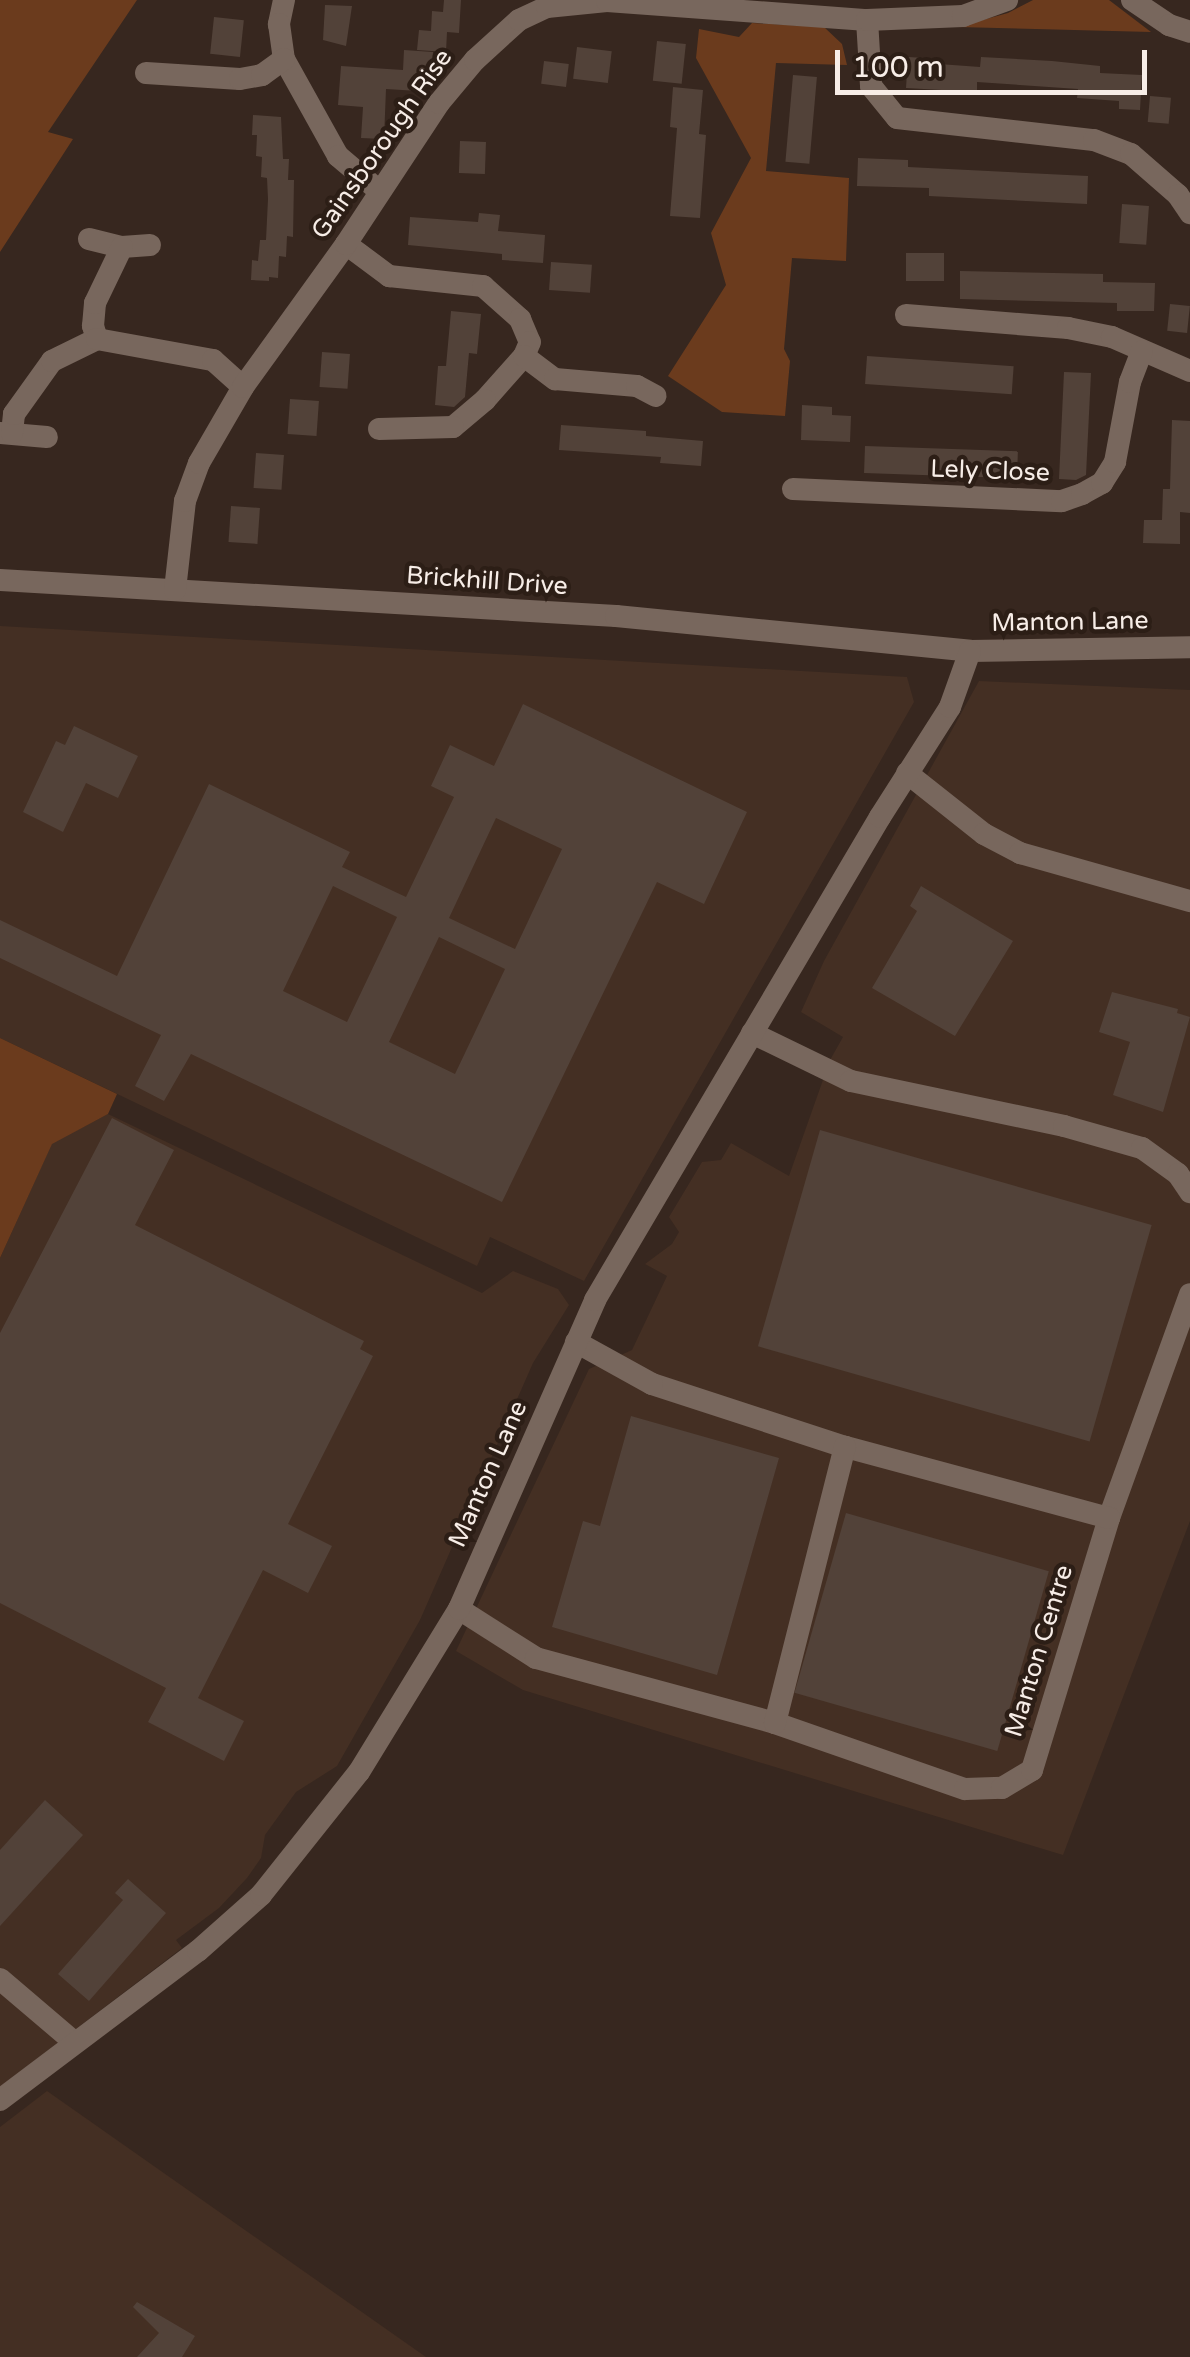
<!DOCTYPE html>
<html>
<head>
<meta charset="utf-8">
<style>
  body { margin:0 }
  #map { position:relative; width:1190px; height:2357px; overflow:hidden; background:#37271f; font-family:"Varela Round",sans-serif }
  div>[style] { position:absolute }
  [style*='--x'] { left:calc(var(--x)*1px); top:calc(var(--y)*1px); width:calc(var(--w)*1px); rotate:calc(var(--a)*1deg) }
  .built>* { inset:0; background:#442f23 }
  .green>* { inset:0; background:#6b3b1d }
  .building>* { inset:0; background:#524239; transform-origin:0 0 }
  .minor>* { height:22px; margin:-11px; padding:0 11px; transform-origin:11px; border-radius:11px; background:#78675d }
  span { translate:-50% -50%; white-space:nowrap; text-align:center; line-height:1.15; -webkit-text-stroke:9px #2c1e16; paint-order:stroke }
  .street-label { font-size:25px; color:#f7ede7 }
  .scale { position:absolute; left:835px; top:50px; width:312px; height:45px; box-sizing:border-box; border:5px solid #f7ede7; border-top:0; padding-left:12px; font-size:30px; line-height:35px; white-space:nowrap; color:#f7ede7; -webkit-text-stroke:8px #2c1e16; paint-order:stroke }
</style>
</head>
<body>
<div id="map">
  <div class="built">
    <div style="clip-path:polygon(0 626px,907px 677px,914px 702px,584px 1281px,490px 1237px,477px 1266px,0 1038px)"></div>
    <div style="clip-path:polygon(979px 681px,1190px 690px,1190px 1521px,1063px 1855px,523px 1690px,456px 1651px,589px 1369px,632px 1350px,667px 1276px,645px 1264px,672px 1244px,679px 1232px,669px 1217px,702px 1162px,721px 1160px,731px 1143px,789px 1176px,830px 1060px,843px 1037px,801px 1012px,824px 961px)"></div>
    <div style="clip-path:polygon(108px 1114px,482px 1293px,513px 1271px,558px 1289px,569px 1305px,533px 1363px,420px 1620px,337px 1766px,296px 1792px,265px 1835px,261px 1858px,247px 1878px,219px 1908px,176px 1940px,182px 1948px,0 2087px,0 1258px,52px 1143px)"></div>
    <div style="clip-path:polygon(47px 2091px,426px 2357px,0 2357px,0 2127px)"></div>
  </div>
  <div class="green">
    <div style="clip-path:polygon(0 0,137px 0,48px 132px,73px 139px,0 252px)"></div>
    <div style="clip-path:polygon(1033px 0,1109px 0,1151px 32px,957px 27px,1008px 13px)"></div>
    <div style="clip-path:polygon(752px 23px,824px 27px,842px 44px,847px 65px,776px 63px,766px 171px,849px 178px,846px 261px,792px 258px,784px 349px,790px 361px,785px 416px,722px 412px,668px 376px,726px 285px,711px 233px,751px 158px,696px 58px,699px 29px,739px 37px)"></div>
    <div style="clip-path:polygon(0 1038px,117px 1094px,108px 1114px,52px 1144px,0 1258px)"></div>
  </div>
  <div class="building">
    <div style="clip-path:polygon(444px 0,461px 0,459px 33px,447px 32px,446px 52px,417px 50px,419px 30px,431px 31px,432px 11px,443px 12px)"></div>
    <div style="clip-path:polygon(325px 5px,352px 6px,346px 46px,323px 40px)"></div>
    <div style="left:214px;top:17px;width:30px;height:37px;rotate:6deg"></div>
    <div style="left:657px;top:41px;width:29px;height:40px;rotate:6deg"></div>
    <div style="left:577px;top:47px;width:35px;height:32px;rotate:7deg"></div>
    <div style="clip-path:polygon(404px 50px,433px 52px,432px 72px,419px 71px,418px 91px,386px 89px,384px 139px,361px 138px,363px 107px,338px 105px,341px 66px,403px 70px)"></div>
    <div style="clip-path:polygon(908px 57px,925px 58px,925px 63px,980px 67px,981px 57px,1052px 61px,1100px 66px,1100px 73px,1142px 75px,1140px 110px,1119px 109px,1119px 101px,1077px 98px,1078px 89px,977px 82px,977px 92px,906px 88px)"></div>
    <div style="left:544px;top:61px;width:25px;height:23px;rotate:7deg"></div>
    <div style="left:793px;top:75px;width:24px;height:87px;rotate:5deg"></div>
    <div style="clip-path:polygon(673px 87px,703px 90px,699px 134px,706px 135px,700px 218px,670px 216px,677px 128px,670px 127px)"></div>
    <div style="left:1150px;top:96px;width:21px;height:26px;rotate:5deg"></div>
    <div style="clip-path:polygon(253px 115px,281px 117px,283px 159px,289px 159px,288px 180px,294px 180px,293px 237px,287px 236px,286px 257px,279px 256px,278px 278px,269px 277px,269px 281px,251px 280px,252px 260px,258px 261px,260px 240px,266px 240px,268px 199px,267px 178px,261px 177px,262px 157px,256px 156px,257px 135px,252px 135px)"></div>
    <div style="left:460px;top:141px;width:26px;height:32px;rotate:2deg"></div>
    <div style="clip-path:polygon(858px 158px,908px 160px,908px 167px,1088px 176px,1087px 204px,929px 196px,929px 188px,857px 186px)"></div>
    <div style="left:1122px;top:204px;width:27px;height:39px;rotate:4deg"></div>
    <div style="clip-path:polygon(479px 213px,500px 215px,498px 231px,545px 235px,543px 263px,502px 260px,502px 254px,408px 245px,410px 217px,478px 222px)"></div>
    <div style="left:906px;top:253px;width:38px;height:28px"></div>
    <div style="left:551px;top:262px;width:41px;height:28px;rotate:4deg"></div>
    <div style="clip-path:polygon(960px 271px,1103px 274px,1103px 282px,1155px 283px,1154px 311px,1117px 311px,1117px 303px,960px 299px)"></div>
    <div style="left:1170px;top:304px;width:20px;height:27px;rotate:6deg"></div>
    <div style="clip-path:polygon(451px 311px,481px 314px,477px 354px,469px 353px,465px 397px,454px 407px,435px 405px,438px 366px,446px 366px)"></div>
    <div style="left:322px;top:352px;width:28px;height:35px;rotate:4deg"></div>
    <div style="left:867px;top:356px;width:147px;height:28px;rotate:4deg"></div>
    <div style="clip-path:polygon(1064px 372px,1091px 373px,1086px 475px,1076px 480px,1059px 479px)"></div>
    <div style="left:290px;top:399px;width:29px;height:35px;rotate:4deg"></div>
    <div style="clip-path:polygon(802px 405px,832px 407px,832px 415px,851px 416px,850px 442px,801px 440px)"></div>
    <div style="clip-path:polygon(1172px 420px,1190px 421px,1190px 513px,1180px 512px,1180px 544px,1143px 543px,1144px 520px,1162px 520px,1163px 489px,1170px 489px)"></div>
    <div style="clip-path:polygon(561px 425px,646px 431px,646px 436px,703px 441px,701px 466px,660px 463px,661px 457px,559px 450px)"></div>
    <div style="left:865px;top:446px;width:153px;height:27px;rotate:2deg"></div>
    <div style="left:256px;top:453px;width:28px;height:35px;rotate:4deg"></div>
    <div style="left:231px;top:506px;width:29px;height:36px;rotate:4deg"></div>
    <div style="clip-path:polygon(evenodd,523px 704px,747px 812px,704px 904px,657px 882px,502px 1202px,191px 1054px,164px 1101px,135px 1086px,161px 1035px,0 958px,0 920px,117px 976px,209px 784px,350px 852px,342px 867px,406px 897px,454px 797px,431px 786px,450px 745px,494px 766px,523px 704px,496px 818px,562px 849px,515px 949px,449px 918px,496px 818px,523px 704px,333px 886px,397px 917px,347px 1022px,283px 991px,333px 886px,523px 704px,439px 937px,505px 969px,455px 1074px,389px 1042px,439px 937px)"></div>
    <div style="clip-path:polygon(74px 726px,138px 756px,118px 798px,86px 783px,63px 832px,23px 812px,56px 741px,65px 745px)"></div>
    <div style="clip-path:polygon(921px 886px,1013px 941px,955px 1036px,872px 988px,917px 911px,910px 906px)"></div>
    <div style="clip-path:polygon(1112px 992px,1178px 1009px,1177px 1013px,1190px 1017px,1163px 1112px,1113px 1095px,1130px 1042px,1099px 1032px)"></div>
    <div style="clip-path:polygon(112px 1118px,174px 1150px,135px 1225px,364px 1341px,360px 1349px,373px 1356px,288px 1524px,332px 1546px,308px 1593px,263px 1570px,198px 1698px,244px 1721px,224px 1761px,148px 1722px,166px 1688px,0 1603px,0 1333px)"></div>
    <div style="left:820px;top:1130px;width:345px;height:225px;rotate:16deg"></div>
    <div style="clip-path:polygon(631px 1416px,779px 1458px,717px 1675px,552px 1627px,583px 1521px,600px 1526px)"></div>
    <div style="left:846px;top:1513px;width:211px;height:187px;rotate:16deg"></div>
    <div style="clip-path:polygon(45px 1800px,83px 1835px,0 1926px,0 1850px)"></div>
    <div style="clip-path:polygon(128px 1879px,166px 1913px,89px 2001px,58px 1974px,123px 1900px,115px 1893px)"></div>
    <div style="clip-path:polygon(137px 2302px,195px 2336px,182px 2357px,137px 2357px,159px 2333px,133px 2307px)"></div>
  </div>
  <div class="minor">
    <div style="--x:284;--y:0;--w:25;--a:102"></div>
    <div style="--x:279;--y:24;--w:35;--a:82"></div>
    <div style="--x:284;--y:59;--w:111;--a:60.9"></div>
    <div style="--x:338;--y:156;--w:52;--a:40.4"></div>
    <div style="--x:1132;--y:0;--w:45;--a:34"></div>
    <div style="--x:1169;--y:25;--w:22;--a:18"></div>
    <div style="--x:867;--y:20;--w:66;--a:86.5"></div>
    <div style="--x:871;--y:86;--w:41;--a:50.9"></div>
    <div style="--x:897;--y:118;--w:198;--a:6.4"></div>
    <div style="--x:1094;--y:140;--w:40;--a:21"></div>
    <div style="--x:1131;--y:154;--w:62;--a:41.1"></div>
    <div style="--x:1178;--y:195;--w:22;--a:56"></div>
    <div style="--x:146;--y:73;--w:94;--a:3.7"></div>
    <div style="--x:240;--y:79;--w:22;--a:-10"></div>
    <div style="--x:262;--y:75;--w:27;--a:-36"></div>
    <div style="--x:89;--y:239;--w:34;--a:14"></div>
    <div style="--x:122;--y:247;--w:28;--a:-4"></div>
    <div style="--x:346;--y:244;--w:54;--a:36.7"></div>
    <div style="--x:389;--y:276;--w:95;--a:6.1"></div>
    <div style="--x:483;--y:286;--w:50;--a:41.7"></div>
    <div style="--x:520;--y:319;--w:25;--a:67"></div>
    <div style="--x:530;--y:342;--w:15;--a:113"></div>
    <div style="--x:524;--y:356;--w:59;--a:131.6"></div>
    <div style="--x:485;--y:400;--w:42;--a:139.8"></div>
    <div style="--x:453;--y:427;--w:74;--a:178.5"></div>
    <div style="--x:906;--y:315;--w:163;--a:4.6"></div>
    <div style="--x:1068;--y:328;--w:45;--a:11.6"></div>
    <div style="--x:1112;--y:337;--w:85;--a:23.6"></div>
    <div style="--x:97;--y:339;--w:14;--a:-107"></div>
    <div style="--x:93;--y:326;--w:23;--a:-85"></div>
    <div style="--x:95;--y:303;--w:62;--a:-64.3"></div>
    <div style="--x:524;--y:356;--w:39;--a:37"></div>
    <div style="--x:555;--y:379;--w:82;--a:4.9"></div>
    <div style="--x:637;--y:386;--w:21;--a:28"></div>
    <div style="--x:0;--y:433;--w:47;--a:4.9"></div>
    <div style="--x:12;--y:433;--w:19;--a:-84"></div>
    <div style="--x:14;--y:414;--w:65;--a:-54.4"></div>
    <div style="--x:52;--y:361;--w:50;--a:-26.1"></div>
    <div style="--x:97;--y:339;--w:118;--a:10.3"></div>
    <div style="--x:213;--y:360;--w:40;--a:42"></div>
    <div style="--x:793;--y:489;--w:269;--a:2.6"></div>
    <div style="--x:1062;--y:501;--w:21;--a:-19"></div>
    <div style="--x:1082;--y:494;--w:23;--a:-29"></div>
    <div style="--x:1102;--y:483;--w:25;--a:-58"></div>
    <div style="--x:1115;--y:462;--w:81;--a:-79.4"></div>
    <div style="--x:1130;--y:382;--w:33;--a:-69"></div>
    <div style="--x:0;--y:580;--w:617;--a:3.34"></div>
    <div style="--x:616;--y:616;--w:356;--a:5.6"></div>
    <div style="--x:970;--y:651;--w:220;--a:-1"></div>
    <div style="--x:175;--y:590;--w:90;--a:-83.6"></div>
    <div style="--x:185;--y:501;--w:40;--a:-69.8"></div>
    <div style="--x:199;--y:463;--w:88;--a:-59.9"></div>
    <div style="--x:243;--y:387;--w:176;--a:-54.2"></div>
    <div style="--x:346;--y:244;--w:169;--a:-56.6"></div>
    <div style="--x:439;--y:103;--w:56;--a:-50.1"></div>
    <div style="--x:475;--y:60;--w:59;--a:-42.3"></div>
    <div style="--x:519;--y:20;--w:31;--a:-25"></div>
    <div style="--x:547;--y:7;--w:60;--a:-5.7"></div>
    <div style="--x:607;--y:1;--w:261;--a:4.2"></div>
    <div style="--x:867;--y:20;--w:96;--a:-2.4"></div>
    <div style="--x:963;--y:16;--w:47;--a:-20"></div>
    <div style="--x:907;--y:773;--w:98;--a:38.4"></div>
    <div style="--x:984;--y:834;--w:41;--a:27.8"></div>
    <div style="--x:1020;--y:853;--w:177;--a:15.8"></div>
    <div style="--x:752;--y:1033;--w:110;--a:25.9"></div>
    <div style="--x:851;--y:1081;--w:218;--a:11.9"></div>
    <div style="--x:1064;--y:1126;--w:81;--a:15.8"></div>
    <div style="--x:1142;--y:1148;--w:44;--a:35.8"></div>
    <div style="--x:1178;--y:1174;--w:22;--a:56"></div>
    <div style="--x:1109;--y:1518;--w:238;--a:-70.1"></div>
    <div style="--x:459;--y:1609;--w:91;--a:32.5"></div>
    <div style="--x:536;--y:1658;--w:248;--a:15.2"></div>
    <div style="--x:775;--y:1723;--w:201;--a:19.2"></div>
    <div style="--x:965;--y:1789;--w:37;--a:-2"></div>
    <div style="--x:1002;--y:1788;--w:35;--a:-31"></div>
    <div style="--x:1032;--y:1770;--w:264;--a:-73"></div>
    <div style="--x:1109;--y:1518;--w:273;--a:-164.9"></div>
    <div style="--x:845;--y:1447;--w:203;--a:-161.9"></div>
    <div style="--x:652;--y:1384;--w:87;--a:-151.1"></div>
    <div style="--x:775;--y:1723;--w:285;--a:-75.8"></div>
    <div style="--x:0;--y:1979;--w:97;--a:40.4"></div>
    <div style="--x:0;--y:2100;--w:248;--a:-37"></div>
    <div style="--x:198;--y:1951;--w:84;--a:-41.6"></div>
    <div style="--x:261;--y:1895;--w:157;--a:-51.5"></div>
    <div style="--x:359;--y:1772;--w:191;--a:-58.5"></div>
    <div style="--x:459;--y:1609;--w:338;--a:-66.2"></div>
    <div style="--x:595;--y:1300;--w:561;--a:-59.46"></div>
    <div style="--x:880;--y:817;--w:130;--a:-57.5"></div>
    <div style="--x:950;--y:707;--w:59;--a:-70.3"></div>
  </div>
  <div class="street-label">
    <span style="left:382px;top:144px;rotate:-55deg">Gainsborough Rise</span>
    <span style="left:990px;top:471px;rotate:2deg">Lely Close</span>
    <span style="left:487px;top:581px;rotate:4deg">Brickhill Drive</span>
    <span style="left:1070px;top:622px;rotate:-1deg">Manton Lane</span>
    <span style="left:488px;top:1474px;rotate:-66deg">Manton Lane</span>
    <span style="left:1039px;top:1651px;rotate:-73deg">Manton Centre</span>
  </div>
  <div class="scale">100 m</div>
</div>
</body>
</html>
